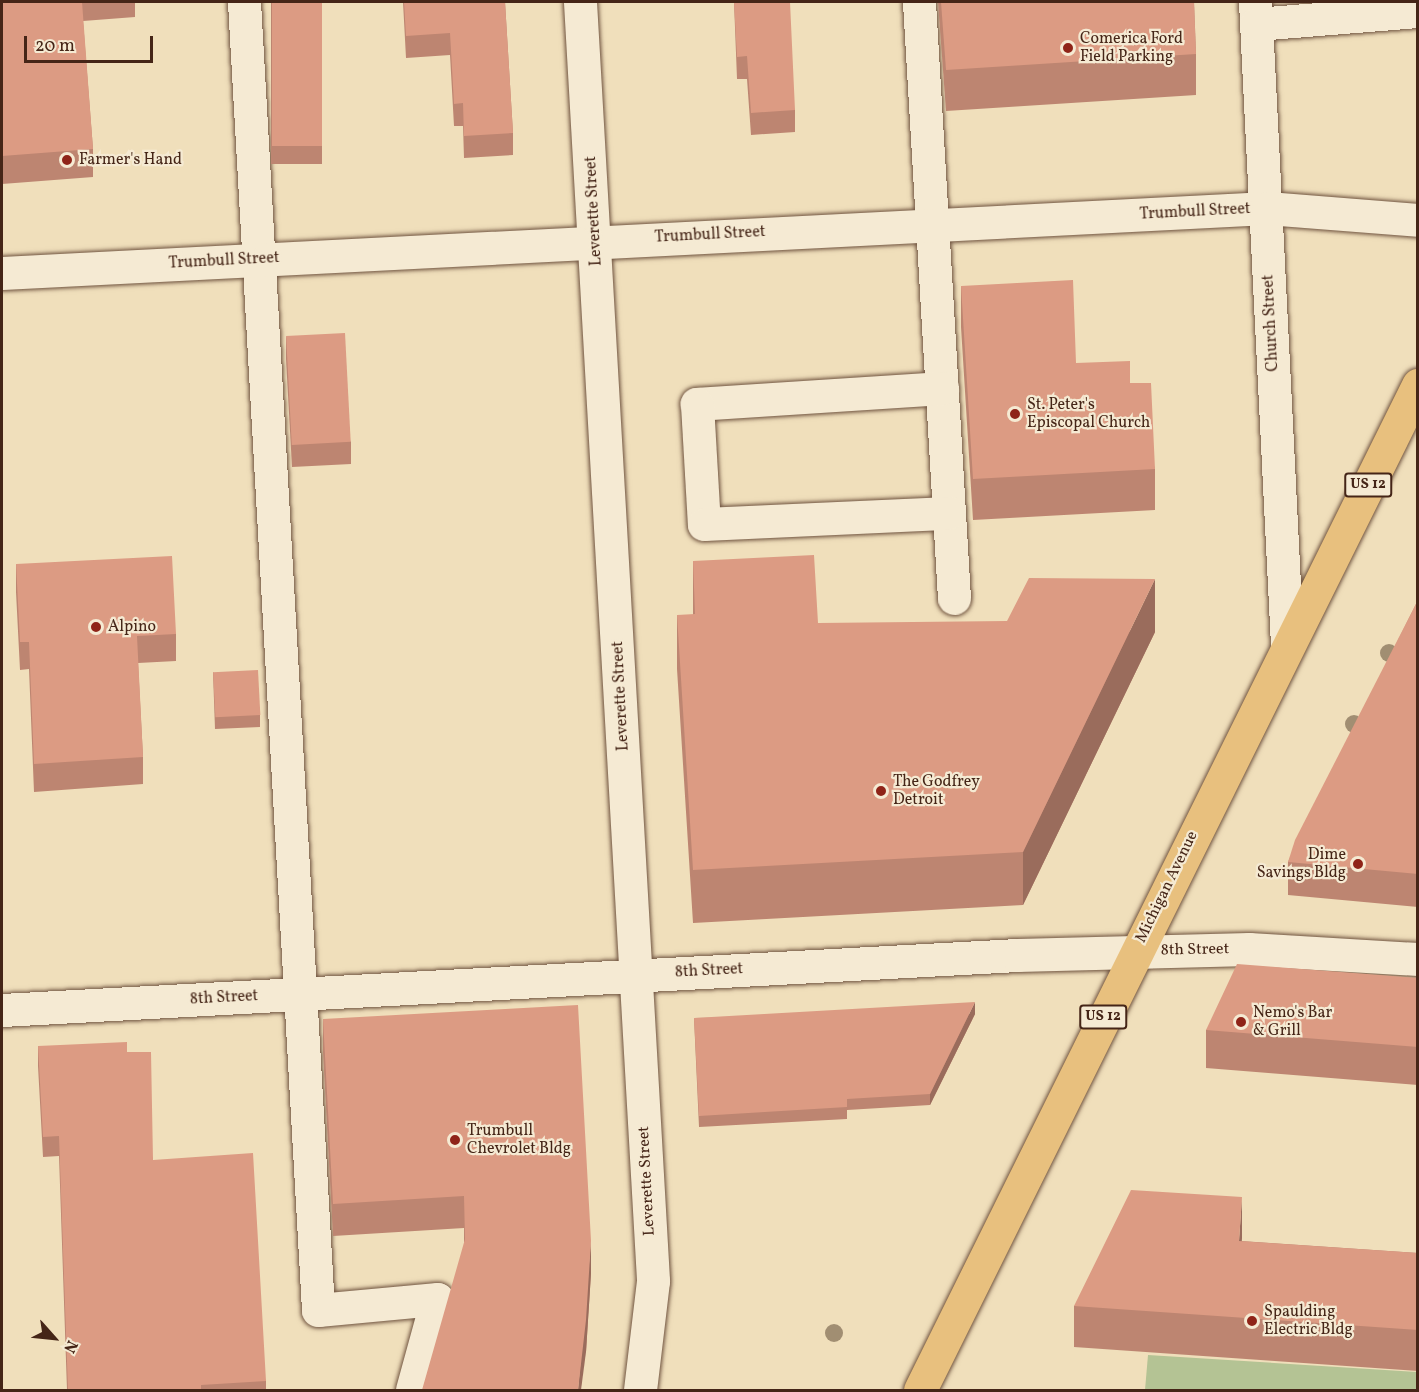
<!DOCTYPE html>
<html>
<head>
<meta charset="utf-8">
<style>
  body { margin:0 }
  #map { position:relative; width:1419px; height:1392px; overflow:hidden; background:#f0dfbb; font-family:Vollkorn,serif }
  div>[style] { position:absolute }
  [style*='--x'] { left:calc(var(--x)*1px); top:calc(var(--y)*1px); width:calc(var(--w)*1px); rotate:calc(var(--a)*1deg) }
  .green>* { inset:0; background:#b4c394 }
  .roads { filter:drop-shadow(0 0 2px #705440) drop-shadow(0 0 2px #705440) }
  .minor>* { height:33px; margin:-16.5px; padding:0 16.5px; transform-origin:16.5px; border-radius:16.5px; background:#f5ead3 }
  .major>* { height:33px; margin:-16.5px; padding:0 16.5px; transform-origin:16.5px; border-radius:16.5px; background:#e8c07e }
  .trees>* { width:18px; height:18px; margin:-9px; border-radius:50%; background:#a18e72 }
  .wall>* { inset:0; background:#bd8571; transform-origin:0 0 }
  .shaded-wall>* { inset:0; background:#9a6c5c }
  .building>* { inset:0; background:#dc9b83; transform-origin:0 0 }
  .dots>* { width:16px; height:16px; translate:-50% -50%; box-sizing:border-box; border:3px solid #f5ead3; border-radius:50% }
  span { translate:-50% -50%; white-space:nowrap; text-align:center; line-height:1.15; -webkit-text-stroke:4.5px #f5ead3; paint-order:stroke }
  .shield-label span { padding:2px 4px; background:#f5ead3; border:2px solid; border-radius:4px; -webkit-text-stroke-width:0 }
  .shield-label { font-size:15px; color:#452517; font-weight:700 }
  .poi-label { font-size:16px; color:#452517 }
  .left { translate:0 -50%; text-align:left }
  .right { translate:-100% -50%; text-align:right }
  .street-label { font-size:16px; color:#452517 }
  .frame { position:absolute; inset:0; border:3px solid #452517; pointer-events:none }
  .north { position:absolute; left:24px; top:1308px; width:60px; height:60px; -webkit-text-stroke:4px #f5ead3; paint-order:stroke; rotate:117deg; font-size:16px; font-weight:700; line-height:24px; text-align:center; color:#452517 }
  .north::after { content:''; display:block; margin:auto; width:21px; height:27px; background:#452517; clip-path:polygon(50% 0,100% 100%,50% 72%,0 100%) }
  .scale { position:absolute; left:24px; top:36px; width:129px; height:27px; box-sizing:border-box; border:3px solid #452517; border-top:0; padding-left:8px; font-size:18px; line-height:21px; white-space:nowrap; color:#452517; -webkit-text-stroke:4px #f5ead3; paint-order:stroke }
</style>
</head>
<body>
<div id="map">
  <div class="green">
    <div style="clip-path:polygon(1148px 1355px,1417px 1372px,1417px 1390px,1145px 1390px)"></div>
  </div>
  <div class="roads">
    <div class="minor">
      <div style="--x:244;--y:2;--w:1310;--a:86.76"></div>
      <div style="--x:318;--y:1310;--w:120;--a:-5.3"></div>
      <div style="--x:437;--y:1299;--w:94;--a:105.4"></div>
      <div style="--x:580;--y:2;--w:1281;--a:86.73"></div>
      <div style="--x:653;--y:1281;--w:110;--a:96.8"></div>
      <div style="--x:919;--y:2;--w:597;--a:86.64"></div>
      <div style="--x:1255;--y:2;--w:643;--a:87.15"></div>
      <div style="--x:1256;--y:24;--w:163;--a:-4.6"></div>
      <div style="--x:2;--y:273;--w:1267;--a:-2.94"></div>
      <div style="--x:1267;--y:208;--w:151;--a:4.5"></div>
      <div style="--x:942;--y:388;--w:246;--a:176.3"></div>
      <div style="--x:697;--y:404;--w:120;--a:86.7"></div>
      <div style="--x:704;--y:524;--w:245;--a:-2.6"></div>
      <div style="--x:2;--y:1010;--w:1016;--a:-3.1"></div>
      <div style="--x:1017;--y:955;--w:232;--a:-1.5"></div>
      <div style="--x:1249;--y:949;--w:169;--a:3.4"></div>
    </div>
    <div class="major">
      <div style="--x:920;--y:1390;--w:1122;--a:-63.64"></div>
    </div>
  </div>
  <div class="trees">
    <div style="left:1389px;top:653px"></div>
    <div style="left:1354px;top:724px"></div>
    <div style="left:834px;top:1333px"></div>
  </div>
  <div class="wall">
    <div style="clip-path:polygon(2px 2px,135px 2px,135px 17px,83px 21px,93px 149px,93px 177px,2px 184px)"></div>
    <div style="left:271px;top:2px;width:51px;height:162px"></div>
    <div style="clip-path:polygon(403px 2px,505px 2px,513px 133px,513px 155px,464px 158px,463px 126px,454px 126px,450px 55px,406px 58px)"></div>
    <div style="clip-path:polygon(734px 2px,795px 110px,795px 132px,751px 135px,747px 79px,737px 79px)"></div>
    <div style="clip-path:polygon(938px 2px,1194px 2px,1196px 54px,1196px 95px,946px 111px)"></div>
    <div style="clip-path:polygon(961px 286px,1076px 363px,1130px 383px,1155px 469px,1155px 510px,973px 520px,961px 327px)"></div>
    <div style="clip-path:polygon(286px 336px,351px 442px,351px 464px,292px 467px,286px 359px)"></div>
    <div style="clip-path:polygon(693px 561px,818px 623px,1155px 632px,1023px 905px,693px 923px,677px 669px,677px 615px,693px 615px)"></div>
    <div style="clip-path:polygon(16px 564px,176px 634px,176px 661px,138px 663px,143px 757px,143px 784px,34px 792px,29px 669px,20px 670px,16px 592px)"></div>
    <div style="clip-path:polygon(1418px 600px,1418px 907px,1288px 895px,1288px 862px)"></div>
    <div style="clip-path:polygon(213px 672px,260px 715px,260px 727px,215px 729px)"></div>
    <div style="clip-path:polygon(1418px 978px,1418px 1085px,1206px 1068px,1206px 1030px)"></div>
    <div style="clip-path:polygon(975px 1014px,930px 1105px,847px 1110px,847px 1119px,699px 1127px,694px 1018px)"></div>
    <div style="clip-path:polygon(323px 1019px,591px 1273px,586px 1352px,464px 1242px,464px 1228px,333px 1236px,323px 1052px)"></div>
    <div style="clip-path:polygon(38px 1046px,127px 1052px,153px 1160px,266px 1381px,266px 1390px,67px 1390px,59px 1156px,43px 1157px,38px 1066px)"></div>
    <div style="clip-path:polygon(1241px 1241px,1418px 1253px,1418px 1371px,1074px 1347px,1074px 1306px)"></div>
  </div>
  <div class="shaded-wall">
    <div style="clip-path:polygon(1155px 579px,1155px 632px,1023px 905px,1023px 852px)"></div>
    <div style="clip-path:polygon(975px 1002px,975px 1014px,930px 1105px,930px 1094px)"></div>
    <div style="clip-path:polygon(1242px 1197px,1242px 1238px,1239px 1282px,1239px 1241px)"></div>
    <div style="clip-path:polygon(591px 1241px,591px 1273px,586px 1352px,581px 1390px,578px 1390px)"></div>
  </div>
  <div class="building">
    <div style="clip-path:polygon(2px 2px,82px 2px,93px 149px,2px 156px)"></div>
    <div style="left:272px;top:2px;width:50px;height:144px"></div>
    <div style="clip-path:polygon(404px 2px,505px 2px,513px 133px,464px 136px,463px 103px,454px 104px,450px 33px,406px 36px)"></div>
    <div style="clip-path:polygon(734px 2px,790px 2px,795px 110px,751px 113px,747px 56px,737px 57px)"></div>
    <div style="clip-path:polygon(941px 2px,1194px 2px,1196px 54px,946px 70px)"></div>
    <div style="clip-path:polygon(1073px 280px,1076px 363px,1130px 361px,1130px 383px,1151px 383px,1155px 469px,973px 479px,961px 286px)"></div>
    <div style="left:345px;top:333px;width:109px;height:59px;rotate:87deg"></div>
    <div style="clip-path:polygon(814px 555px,818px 623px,1007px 621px,1029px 578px,1155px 579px,1023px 852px,693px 870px,677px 615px,695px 614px,693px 561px)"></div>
    <div style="clip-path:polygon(172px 556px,176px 634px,137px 636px,143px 757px,34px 764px,29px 642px,20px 642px,16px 564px)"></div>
    <div style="clip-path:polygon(1418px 600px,1418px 874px,1288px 862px,1295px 840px)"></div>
    <div style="left:258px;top:670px;width:45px;height:45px;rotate:87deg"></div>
    <div style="clip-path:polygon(1237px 964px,1418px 978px,1418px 1047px,1206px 1030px)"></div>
    <div style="clip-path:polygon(975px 1002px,930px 1094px,847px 1099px,847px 1107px,699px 1116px,694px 1018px)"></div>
    <div style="clip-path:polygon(578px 1005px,591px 1241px,586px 1320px,578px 1390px,422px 1390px,465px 1239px,464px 1196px,333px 1204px,323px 1019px)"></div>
    <div style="clip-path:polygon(127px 1042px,127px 1052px,151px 1052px,153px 1160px,253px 1153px,266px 1381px,201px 1385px,201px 1390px,68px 1390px,59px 1136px,43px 1137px,38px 1046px)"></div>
    <div style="clip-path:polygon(1131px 1190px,1242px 1197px,1239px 1241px,1418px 1253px,1418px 1330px,1074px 1306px)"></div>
  </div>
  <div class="dots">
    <div style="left:1068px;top:48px;background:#8f2418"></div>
    <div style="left:67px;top:160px;background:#8f2418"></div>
    <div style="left:1015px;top:414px;background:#8f2418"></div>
    <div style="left:96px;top:627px;background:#8f2418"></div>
    <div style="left:881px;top:791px;background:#8f2418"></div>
    <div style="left:1358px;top:864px;background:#8f2418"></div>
    <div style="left:1241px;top:1022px;background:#8f2418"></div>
    <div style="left:455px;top:1140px;background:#8f2418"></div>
    <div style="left:1252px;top:1321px;background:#8f2418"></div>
  </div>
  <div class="shield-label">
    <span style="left:1368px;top:485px">US 12</span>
    <span style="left:1103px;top:1017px">US 12</span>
  </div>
  <div class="poi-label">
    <span class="left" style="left:1080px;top:48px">Comerica Ford<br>Field Parking</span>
    <span class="left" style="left:79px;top:160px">Farmer's Hand</span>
    <span class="left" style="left:1027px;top:414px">St. Peter's<br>Episcopal Church</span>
    <span class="left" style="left:108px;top:627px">Alpino</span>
    <span class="left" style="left:893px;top:791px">The Godfrey<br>Detroit</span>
    <span class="right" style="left:1346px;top:864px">Dime<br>Savings Bldg</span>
    <span class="left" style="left:1253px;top:1022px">Nemo's Bar<br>&amp; Grill</span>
    <span class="left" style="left:467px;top:1140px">Trumbull<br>Chevrolet Bldg</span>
    <span class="left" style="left:1264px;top:1321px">Spaulding<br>Electric Bldg</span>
  </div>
  <div class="street-label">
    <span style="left:594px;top:211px;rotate:-93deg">Leverette Street</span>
    <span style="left:1195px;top:212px;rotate:-3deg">Trumbull Street</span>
    <span style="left:710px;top:235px;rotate:-3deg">Trumbull Street</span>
    <span style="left:224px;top:261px;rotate:-3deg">Trumbull Street</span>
    <span style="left:1271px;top:323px;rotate:-93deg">Church Street</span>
    <span style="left:621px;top:696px;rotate:-93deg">Leverette Street</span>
    <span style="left:1167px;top:887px;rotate:-64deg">Michigan Avenue</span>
    <span style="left:1195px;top:950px;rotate:-1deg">8th Street</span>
    <span style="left:709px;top:971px;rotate:-3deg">8th Street</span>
    <span style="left:224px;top:998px;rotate:-3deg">8th Street</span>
    <span style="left:647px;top:1181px;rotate:-93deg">Leverette Street</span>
  </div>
  <div class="frame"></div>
  <div class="north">N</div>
  <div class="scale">20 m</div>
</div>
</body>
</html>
